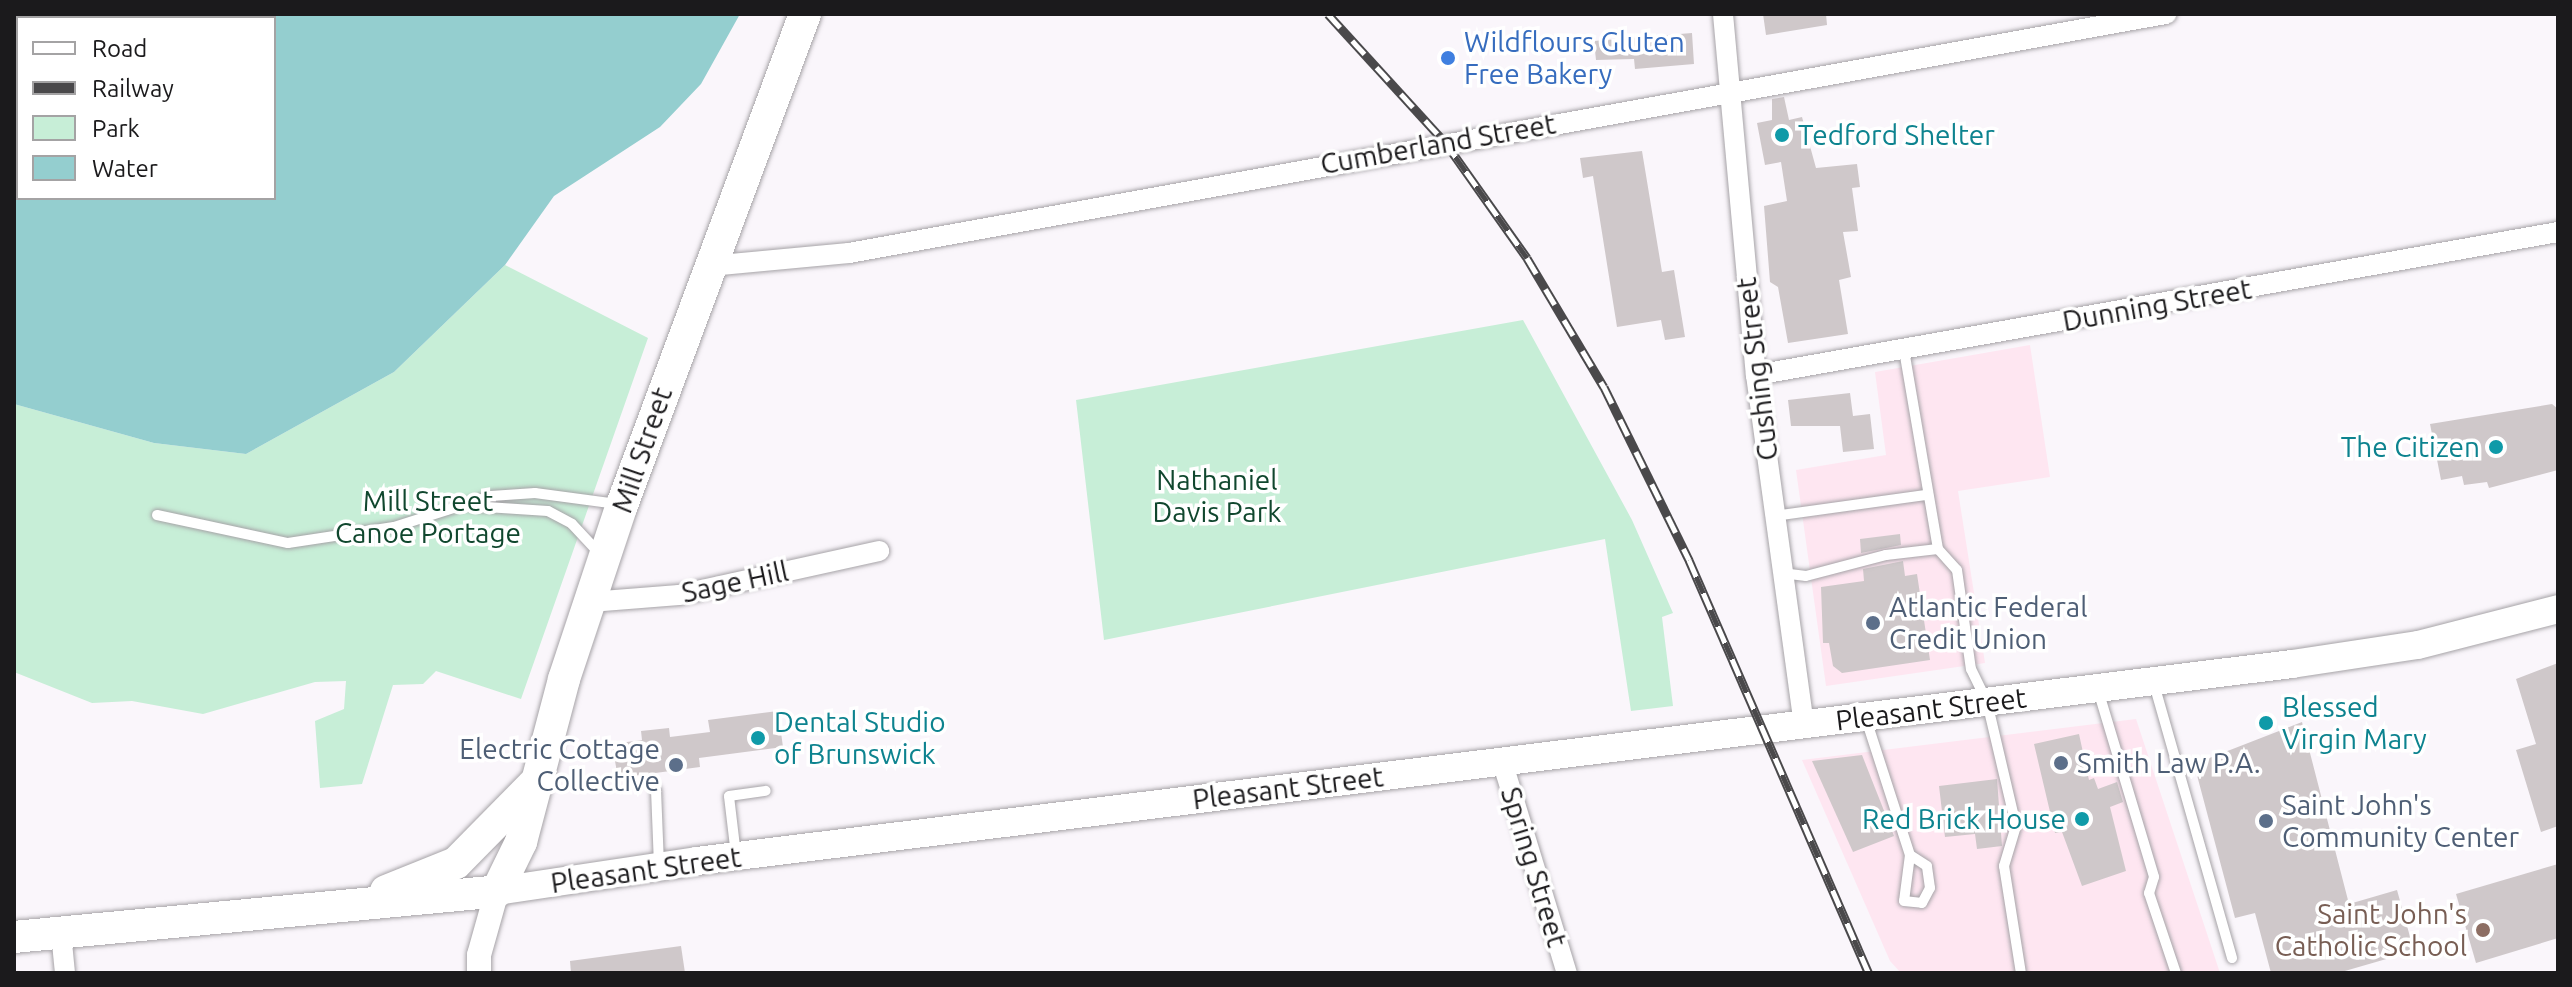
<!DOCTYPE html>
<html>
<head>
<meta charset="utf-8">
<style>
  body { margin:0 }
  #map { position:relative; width:2572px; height:987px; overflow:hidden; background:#faf6fb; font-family:Ubuntu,sans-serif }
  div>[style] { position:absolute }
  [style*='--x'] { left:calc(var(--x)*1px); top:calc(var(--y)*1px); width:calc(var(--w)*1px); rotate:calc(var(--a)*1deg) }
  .commercial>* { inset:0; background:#fee6f1 }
  .green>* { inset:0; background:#c7eed7 }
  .water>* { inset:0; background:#94cecf }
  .building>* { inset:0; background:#cfc8ca }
  .roads { filter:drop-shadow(0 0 2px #a6a3a7) drop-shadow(0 0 2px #a6a3a7) }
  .service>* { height:10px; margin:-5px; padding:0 5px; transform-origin:5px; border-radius:5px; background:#fff }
  .minor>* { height:20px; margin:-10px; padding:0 10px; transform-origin:10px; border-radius:10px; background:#fff }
  .tertiary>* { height:24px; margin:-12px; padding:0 12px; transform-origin:12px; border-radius:12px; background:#fff }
  .secondary>* { height:28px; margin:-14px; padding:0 14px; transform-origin:14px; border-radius:14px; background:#fff }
  .trunk>* { height:32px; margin:-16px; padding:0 16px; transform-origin:16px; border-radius:16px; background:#fff }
  .rail>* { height:9px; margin-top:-4.5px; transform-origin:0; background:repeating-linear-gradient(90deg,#fff 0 18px,#4a494b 0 36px); box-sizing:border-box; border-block:2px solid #4a494b }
  .dots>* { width:22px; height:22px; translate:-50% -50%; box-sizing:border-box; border:4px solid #fff; border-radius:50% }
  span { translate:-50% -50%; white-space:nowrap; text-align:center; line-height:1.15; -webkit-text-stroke:7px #fff; paint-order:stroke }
  .shop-label { font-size:28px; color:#366cbe }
  .left { translate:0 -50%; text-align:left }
  .culture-label { font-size:28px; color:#0d838f }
  .right { translate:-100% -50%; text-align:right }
  .street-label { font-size:28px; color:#1b1a1c }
  .park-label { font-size:28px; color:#10472e }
  .service-label { font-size:28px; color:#4e5e75 }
  .education-label { font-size:28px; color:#785e54 }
  .frame { position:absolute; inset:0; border:16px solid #1b1a1c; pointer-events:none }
  .legend { position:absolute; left:16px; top:16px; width:260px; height:184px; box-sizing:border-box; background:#fff; border:2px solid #a4a3a4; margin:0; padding:10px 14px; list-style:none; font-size:24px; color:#1b1a1c }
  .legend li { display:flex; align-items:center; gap:16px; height:40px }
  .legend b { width:40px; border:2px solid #a4a3a4 }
</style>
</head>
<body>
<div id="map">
  <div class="commercial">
    <div style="clip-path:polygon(2030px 345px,2050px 477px,1958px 491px,1985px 663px,1826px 686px,1796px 470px,1886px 455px,1875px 372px)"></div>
    <div style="clip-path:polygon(2136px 719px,2220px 973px,1901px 973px,1890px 961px,1802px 760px)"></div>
  </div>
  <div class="green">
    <div style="clip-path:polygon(505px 265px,648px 338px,521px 699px,436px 671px,423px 684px,393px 685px,362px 784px,320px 788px,315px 721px,344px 709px,346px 681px,315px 682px,203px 714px,132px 701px,92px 703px,14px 672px,14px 404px,154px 443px,246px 454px,394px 372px)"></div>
    <div style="clip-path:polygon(1523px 320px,1632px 520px,1673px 613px,1662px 617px,1673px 706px,1631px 711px,1605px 539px,1104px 640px,1076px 400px)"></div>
  </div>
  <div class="water">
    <div style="clip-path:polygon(evenodd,14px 14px,740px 14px,701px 84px,660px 127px,554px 196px,505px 265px,394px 372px,246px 454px,154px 443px,14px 404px,14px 14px,18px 18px,274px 18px,274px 198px,18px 198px,18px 18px)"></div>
  </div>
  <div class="building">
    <div style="clip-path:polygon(1763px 14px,1826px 14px,1827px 25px,1766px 35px)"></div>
    <div style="clip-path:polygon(1692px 33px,1694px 64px,1635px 69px,1634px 59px,1596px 60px,1594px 41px)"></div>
    <div style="clip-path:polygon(1784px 97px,1789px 120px,1802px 117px,1816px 168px,1857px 164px,1860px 187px,1852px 188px,1858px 231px,1843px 232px,1851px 277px,1839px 280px,1848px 334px,1788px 343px,1778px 287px,1770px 282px,1764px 206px,1787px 201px,1781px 162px,1765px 165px,1757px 123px,1772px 120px,1772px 99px)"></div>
    <div style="clip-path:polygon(1642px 151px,1662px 272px,1674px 270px,1685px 337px,1665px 340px,1661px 320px,1617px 327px,1593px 176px,1583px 178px,1580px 158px)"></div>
    <div style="clip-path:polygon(1850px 393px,1853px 416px,1870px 414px,1874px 449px,1843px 452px,1840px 426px,1791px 426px,1788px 400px)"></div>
    <div style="clip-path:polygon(2552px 404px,2558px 409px,2558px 470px,2489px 488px,2487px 482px,2464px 485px,2462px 476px,2441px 480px,2430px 424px)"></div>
    <div style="clip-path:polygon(1900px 534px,1901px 545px,1861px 553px,1860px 539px)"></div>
    <div style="clip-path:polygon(1903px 561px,1905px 576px,1917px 574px,1930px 660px,1842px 673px,1833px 666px,1829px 643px,1823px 643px,1821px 587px,1864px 581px,1863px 569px)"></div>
    <div style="clip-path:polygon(2558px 663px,2558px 826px,2541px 832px,2516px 750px,2536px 744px,2516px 679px)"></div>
    <div style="clip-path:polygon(778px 711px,783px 747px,699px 758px,700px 767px,618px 778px,612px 744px,642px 740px,641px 731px,669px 728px,670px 737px,710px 732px,708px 720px)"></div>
    <div style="clip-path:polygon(2302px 722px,2349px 904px,2397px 890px,2414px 951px,2338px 973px,2271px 973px,2255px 913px,2235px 918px,2194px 764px)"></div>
    <div style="clip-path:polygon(2079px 734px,2089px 780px,2094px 778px,2098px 789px,2117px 782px,2123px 802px,2110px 807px,2126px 871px,2082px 886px,2062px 832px,2055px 833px,2034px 744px)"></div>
    <div style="clip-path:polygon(1862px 755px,1894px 836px,1853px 852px,1812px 761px)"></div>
    <div style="clip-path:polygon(1997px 779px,2002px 846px,1977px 849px,1975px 834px,1945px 837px,1939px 786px)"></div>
    <div style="clip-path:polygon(2558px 864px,2558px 938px,2476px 963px,2456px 894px)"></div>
    <div style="clip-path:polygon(681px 946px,685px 973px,571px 973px,570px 961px)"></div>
  </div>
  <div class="roads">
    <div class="service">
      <div style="--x:1904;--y:350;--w:202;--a:80.3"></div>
      <div style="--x:471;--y:506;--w:77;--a:3.7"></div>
      <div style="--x:548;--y:511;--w:27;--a:28"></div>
      <div style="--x:572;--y:524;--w:40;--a:47"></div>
      <div style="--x:157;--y:515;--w:134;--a:12.1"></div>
      <div style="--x:288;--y:543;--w:107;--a:-8.6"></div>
      <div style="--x:394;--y:527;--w:102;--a:-17.7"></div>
      <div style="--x:491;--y:496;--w:44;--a:-3.9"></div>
      <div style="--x:535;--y:493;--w:83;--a:7.6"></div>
      <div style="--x:1774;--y:516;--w:153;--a:-7.9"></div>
      <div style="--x:1782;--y:573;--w:24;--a:7"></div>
      <div style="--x:1806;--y:576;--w:83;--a:-14.7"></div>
      <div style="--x:1886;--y:555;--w:52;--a:-6.6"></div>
      <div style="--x:1938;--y:549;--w:28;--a:48"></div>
      <div style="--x:1957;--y:570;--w:100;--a:82"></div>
      <div style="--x:1971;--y:669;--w:37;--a:64"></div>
      <div style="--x:1987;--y:702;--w:127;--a:76.8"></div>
      <div style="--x:2016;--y:826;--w:42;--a:106.7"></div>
      <div style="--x:2004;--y:866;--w:108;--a:81"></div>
      <div style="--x:2154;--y:684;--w:285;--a:74.1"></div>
      <div style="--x:2098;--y:690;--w:195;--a:73.3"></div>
      <div style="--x:2154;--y:877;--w:17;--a:107"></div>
      <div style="--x:2149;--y:893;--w:84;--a:71.4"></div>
      <div style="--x:1866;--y:719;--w:143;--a:72.1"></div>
      <div style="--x:1910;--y:855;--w:46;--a:97.4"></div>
      <div style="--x:1904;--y:901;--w:18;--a:6"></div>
      <div style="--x:1922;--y:903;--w:17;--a:-62"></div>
      <div style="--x:1930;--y:888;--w:22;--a:-98"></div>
      <div style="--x:1927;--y:866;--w:20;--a:-147"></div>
      <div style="--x:656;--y:790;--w:75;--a:87.7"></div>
      <div style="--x:736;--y:855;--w:59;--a:-96.8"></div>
      <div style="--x:729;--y:796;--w:37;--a:-8"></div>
    </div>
    <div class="minor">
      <div style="--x:1723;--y:14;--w:363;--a:84.8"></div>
      <div style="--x:1756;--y:375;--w:352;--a:82.2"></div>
      <div style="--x:709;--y:266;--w:141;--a:-5.3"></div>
      <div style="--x:849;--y:253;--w:1339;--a:-10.29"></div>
      <div style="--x:1756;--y:375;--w:815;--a:-10.11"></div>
      <div style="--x:590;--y:602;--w:89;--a:-4.5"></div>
      <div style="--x:679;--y:595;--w:205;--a:-12.4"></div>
      <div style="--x:1502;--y:761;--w:222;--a:73"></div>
      <div style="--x:61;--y:933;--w:40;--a:84.3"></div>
    </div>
    <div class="tertiary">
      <div style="--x:479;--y:973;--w:18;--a:-90"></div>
      <div style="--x:479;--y:955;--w:66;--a:-74.3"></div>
    </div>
    <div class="secondary">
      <div style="--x:497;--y:891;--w:202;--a:-8.5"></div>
      <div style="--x:697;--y:861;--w:1607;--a:-7.04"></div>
      <div style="--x:2292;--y:664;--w:127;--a:-8.6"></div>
      <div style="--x:2418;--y:645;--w:145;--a:-14.4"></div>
    </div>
    <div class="trunk">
      <div style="--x:386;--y:891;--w:75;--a:-21.8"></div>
      <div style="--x:456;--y:863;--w:110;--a:-45.4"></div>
      <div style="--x:14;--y:937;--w:485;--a:-5.4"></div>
      <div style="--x:497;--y:891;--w:55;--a:-63.9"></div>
      <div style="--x:521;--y:842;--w:169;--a:-75.2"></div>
      <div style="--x:564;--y:679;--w:183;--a:-71.6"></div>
      <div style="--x:622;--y:505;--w:524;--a:-69.56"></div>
    </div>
  </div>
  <div class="rail">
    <div style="--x:1328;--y:14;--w:173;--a:47.6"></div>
    <div style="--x:1445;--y:142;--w:142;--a:54.7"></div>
    <div style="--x:1527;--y:258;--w:150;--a:59.2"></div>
    <div style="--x:1604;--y:387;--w:193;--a:63.8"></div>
    <div style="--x:1689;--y:560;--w:451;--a:66.5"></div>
  </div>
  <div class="dots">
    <div style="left:1448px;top:58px;background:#3f7fe0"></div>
    <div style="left:1782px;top:135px;background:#0f9aa8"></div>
    <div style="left:2496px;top:447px;background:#0f9aa8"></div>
    <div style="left:1873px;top:623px;background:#5c6f8a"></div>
    <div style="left:2266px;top:723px;background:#0f9aa8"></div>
    <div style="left:758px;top:738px;background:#0f9aa8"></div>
    <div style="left:2061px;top:763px;background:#5c6f8a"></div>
    <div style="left:676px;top:765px;background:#5c6f8a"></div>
    <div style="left:2082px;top:819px;background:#0f9aa8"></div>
    <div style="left:2266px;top:821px;background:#5c6f8a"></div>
    <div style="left:2483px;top:930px;background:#8d6e63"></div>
  </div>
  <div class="shop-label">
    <span class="left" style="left:1464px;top:58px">Wildflours Gluten<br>Free Bakery</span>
  </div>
  <div class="culture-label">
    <span class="left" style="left:1798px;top:135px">Tedford Shelter</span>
    <span class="right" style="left:2480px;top:447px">The Citizen</span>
    <span class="left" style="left:2282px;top:723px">Blessed<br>Virgin Mary</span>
    <span class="left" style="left:774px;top:738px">Dental Studio<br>of Brunswick</span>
    <span class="right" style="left:2066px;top:819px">Red Brick House</span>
  </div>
  <div class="street-label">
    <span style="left:1438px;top:144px;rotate:-10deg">Cumberland Street</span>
    <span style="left:2157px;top:305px;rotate:-10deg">Dunning Street</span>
    <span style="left:1757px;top:369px;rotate:-97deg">Cushing Street</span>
    <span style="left:642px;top:450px;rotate:-71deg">Mill Street</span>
    <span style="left:735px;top:582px;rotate:-12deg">Sage Hill</span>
    <span style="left:1931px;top:709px;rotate:-7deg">Pleasant Street</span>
    <span style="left:1288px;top:788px;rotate:-7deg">Pleasant Street</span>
    <span style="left:1534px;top:867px;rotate:73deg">Spring Street</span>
    <span style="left:646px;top:870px;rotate:-8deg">Pleasant Street</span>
  </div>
  <div class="park-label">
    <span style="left:1217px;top:496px">Nathaniel<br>Davis Park</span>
    <span style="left:428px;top:517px">Mill Street<br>Canoe Portage</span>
  </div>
  <div class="service-label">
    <span class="left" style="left:1889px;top:623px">Atlantic Federal<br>Credit Union</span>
    <span class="right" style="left:660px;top:765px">Electric Cottage<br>Collective</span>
    <span class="left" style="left:2077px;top:763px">Smith Law P.A.</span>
    <span class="left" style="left:2282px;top:821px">Saint John's<br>Community Center</span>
  </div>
  <div class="education-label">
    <span class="right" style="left:2467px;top:930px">Saint John's<br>Catholic School</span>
  </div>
  <div class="frame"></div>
  <ul class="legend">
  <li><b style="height:10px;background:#fff"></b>Road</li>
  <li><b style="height:10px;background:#4a494b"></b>Railway</li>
  <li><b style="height:22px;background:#c7eed7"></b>Park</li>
  <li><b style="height:22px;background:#94cecf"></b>Water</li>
  </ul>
</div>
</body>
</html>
